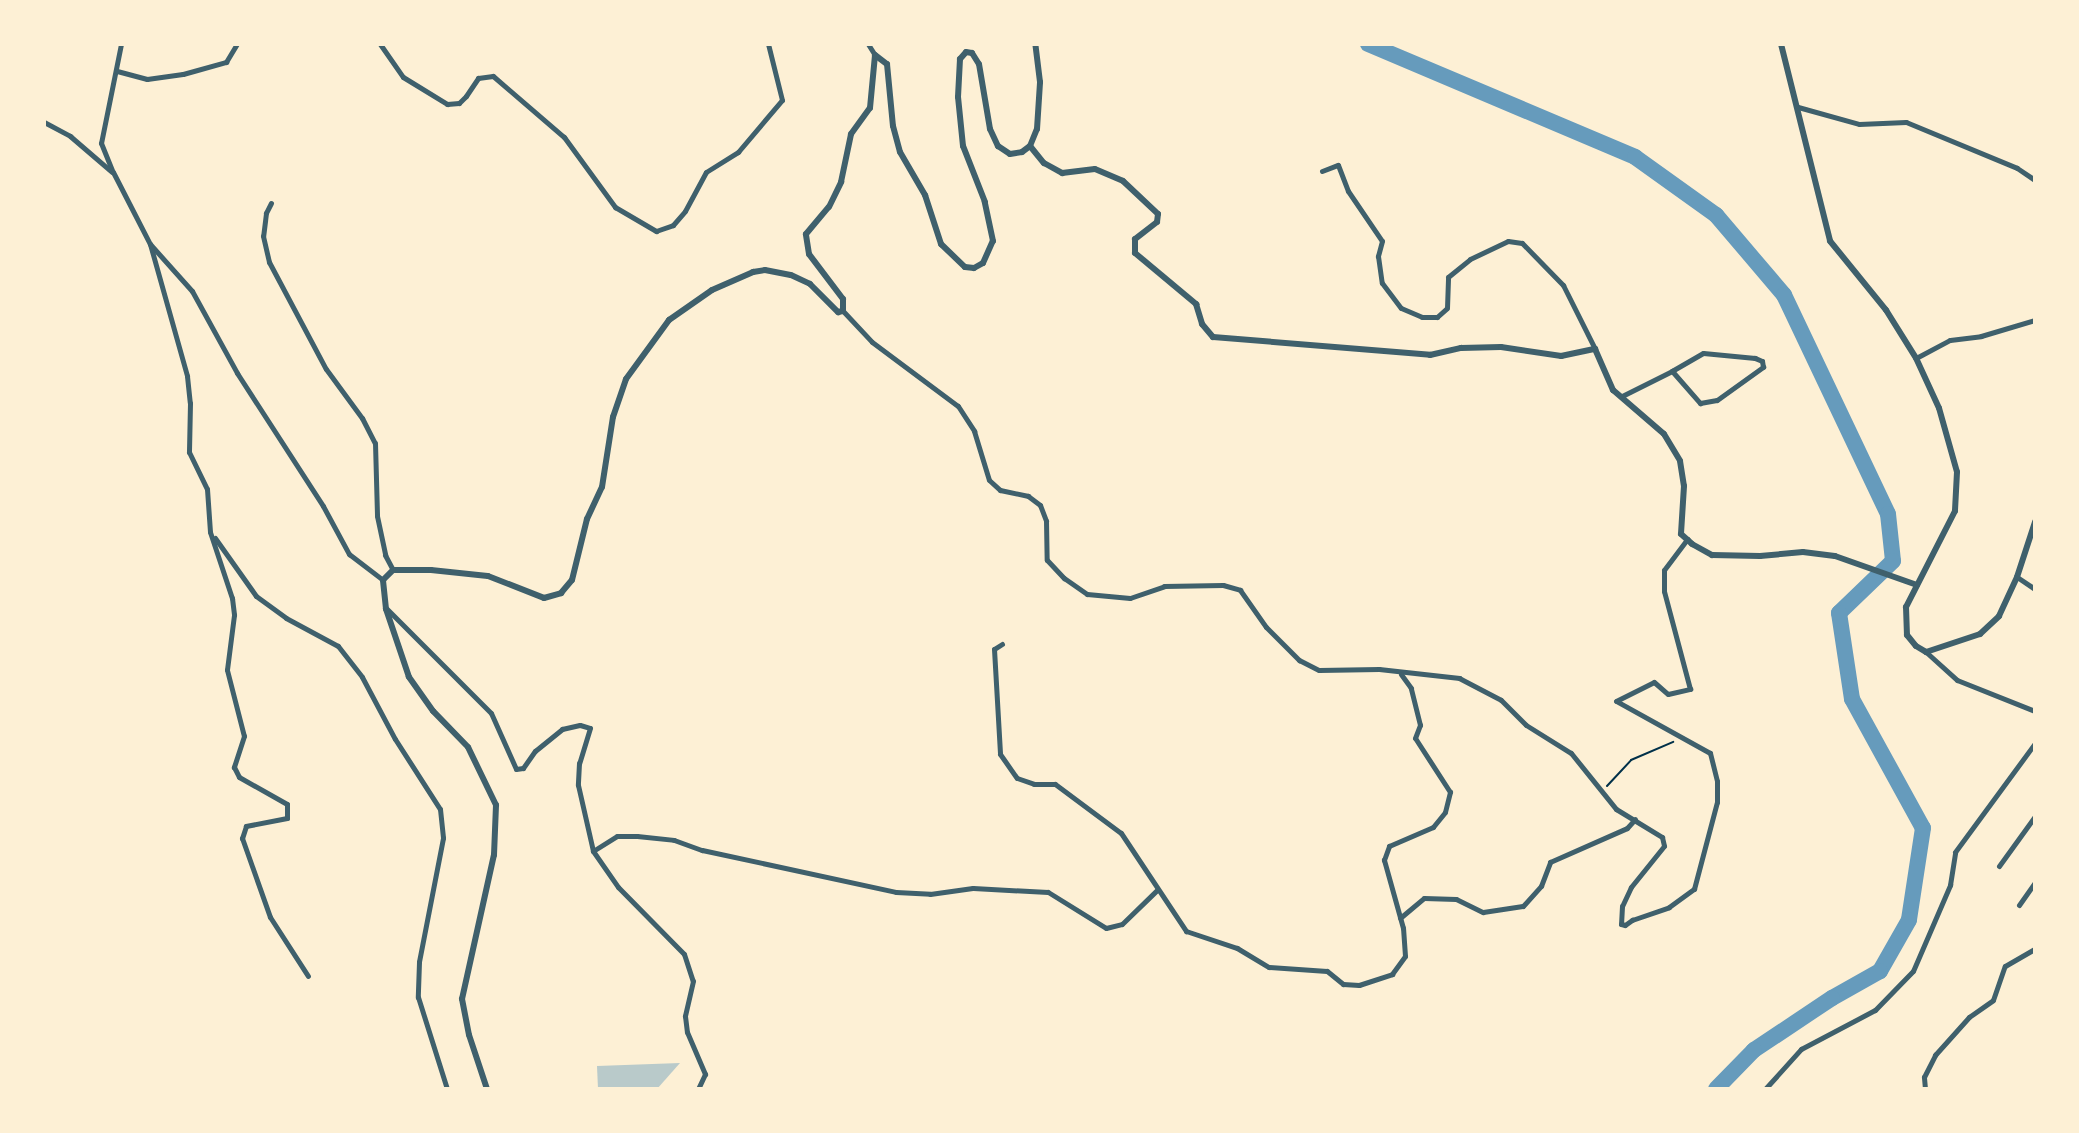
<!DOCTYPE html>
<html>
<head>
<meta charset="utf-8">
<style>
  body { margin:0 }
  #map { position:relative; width:2079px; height:1133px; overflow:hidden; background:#fdf0d5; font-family:"Nunito Sans",sans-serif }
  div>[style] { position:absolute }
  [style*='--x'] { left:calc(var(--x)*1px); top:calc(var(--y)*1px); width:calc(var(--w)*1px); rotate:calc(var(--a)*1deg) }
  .green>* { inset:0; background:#b9caca }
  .river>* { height:16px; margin:-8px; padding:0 8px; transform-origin:8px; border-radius:8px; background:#669bbc }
  .path>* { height:2px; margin:-1px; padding:0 1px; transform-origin:1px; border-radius:1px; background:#003049 }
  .minor>* { height:5px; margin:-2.5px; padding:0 2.5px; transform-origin:2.5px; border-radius:2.5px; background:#3f606c }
  .tertiary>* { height:6px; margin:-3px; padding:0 3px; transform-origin:3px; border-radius:3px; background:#3f606c }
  span { translate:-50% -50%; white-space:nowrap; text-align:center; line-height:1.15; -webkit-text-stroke:7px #fdf0d5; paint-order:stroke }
  .frame { position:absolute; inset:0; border:46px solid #fdf0d5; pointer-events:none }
</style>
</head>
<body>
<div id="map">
  <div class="green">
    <div style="clip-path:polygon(680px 1063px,657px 1089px,598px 1089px,597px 1066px)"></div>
  </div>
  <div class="river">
    <div style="--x:1368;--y:44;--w:290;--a:22.9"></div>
    <div style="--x:1635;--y:157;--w:100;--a:35.6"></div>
    <div style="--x:1716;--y:215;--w:105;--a:49.6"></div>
    <div style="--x:1784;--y:295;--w:242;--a:64.6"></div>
    <div style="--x:1888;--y:514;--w:47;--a:83.9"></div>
    <div style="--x:1893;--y:561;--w:75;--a:136.1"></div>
    <div style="--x:1839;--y:613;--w:87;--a:81.4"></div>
    <div style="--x:1852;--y:699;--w:147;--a:61.2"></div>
    <div style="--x:1923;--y:828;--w:93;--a:98.7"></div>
    <div style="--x:1909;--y:920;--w:59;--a:119.6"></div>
    <div style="--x:1880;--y:971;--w:55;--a:150.6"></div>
    <div style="--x:1832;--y:998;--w:94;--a:146.3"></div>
    <div style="--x:1754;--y:1050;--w:54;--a:134.3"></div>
  </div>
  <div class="path">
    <div style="--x:1607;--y:786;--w:35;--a:-47"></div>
    <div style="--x:1631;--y:760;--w:46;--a:-23.2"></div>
  </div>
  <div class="minor">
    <div style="--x:121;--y:44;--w:101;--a:101.4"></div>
    <div style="--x:101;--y:143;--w:31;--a:68"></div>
    <div style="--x:113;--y:172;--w:81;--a:62.8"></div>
    <div style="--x:150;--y:244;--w:63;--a:48.2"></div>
    <div style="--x:192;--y:291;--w:94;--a:61.2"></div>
    <div style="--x:237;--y:373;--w:158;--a:57.1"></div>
    <div style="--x:323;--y:506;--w:55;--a:61.6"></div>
    <div style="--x:349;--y:554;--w:43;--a:37.4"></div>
    <div style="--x:380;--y:44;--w:40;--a:55.1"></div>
    <div style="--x:403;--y:77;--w:52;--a:31.5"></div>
    <div style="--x:447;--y:104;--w:12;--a:-5"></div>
    <div style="--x:459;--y:103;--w:10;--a:-45"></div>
    <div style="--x:466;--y:96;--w:22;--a:-56"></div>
    <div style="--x:478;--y:78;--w:15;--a:-8"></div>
    <div style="--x:493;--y:76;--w:94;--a:40.7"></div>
    <div style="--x:564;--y:137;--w:87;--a:53.9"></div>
    <div style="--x:615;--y:207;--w:48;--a:30.3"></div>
    <div style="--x:656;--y:231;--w:18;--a:-19"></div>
    <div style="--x:673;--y:225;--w:18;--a:-49"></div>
    <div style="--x:685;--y:211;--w:44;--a:-61.7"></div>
    <div style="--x:706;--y:172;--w:38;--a:-32"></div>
    <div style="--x:738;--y:152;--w:68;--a:-49.8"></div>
    <div style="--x:782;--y:100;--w:58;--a:-104"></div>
    <div style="--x:868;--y:44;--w:13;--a:58"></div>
    <div style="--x:117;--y:71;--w:31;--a:15"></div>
    <div style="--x:147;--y:79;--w:36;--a:-8"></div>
    <div style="--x:183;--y:74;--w:45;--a:-15.6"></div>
    <div style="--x:226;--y:62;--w:21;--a:-59"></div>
    <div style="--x:1798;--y:107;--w:63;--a:15.6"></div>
    <div style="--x:1859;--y:124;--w:47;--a:-2.4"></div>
    <div style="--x:1906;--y:122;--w:120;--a:22.5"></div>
    <div style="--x:2017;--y:168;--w:22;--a:34"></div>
    <div style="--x:44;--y:122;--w:30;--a:28"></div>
    <div style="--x:70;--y:136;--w:55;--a:40.6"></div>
    <div style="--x:1322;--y:171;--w:17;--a:-21"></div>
    <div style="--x:1338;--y:165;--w:28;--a:69"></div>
    <div style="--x:1348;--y:191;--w:60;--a:55.8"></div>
    <div style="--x:1382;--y:241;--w:16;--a:105"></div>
    <div style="--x:1378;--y:256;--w:27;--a:82"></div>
    <div style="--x:1382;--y:283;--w:31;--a:53"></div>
    <div style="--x:1401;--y:308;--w:23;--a:23"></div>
    <div style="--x:1422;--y:317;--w:15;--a:0"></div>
    <div style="--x:1437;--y:317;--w:13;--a:-42"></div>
    <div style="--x:1447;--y:308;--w:31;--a:-88"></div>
    <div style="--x:1448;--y:277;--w:28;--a:-39"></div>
    <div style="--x:1470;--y:259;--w:42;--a:-25.3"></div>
    <div style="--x:1508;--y:241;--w:14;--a:8"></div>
    <div style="--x:1522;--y:243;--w:59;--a:45.7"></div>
    <div style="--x:1563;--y:285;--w:72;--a:63.4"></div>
    <div style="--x:271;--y:203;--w:11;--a:117"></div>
    <div style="--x:266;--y:213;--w:23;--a:97"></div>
    <div style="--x:263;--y:236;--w:27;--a:77"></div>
    <div style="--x:269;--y:262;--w:121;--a:62"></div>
    <div style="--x:326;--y:369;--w:61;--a:53.7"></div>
    <div style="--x:362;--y:418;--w:28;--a:63"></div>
    <div style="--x:375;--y:443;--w:73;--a:88.4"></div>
    <div style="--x:377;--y:516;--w:40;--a:78"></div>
    <div style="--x:385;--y:555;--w:17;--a:62"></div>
    <div style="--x:150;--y:244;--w:137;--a:74.3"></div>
    <div style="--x:187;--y:376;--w:27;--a:84"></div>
    <div style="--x:190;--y:403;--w:49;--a:91.2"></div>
    <div style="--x:189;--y:452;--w:41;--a:64.1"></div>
    <div style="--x:207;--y:489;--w:43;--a:86"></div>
    <div style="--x:210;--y:532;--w:70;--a:71.6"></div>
    <div style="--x:232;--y:598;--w:17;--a:83"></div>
    <div style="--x:234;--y:615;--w:55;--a:97.3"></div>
    <div style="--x:227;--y:670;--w:68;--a:75.6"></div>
    <div style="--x:244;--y:736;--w:33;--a:108"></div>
    <div style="--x:234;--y:767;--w:11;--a:63"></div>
    <div style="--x:239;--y:777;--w:55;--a:29.4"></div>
    <div style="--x:287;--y:804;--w:14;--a:90"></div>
    <div style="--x:287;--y:818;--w:42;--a:169"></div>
    <div style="--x:246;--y:826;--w:13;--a:108"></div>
    <div style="--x:242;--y:838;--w:84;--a:70.5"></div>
    <div style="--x:270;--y:917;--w:70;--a:57.2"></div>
    <div style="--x:843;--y:311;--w:42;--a:46.9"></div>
    <div style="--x:872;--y:342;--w:107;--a:36.7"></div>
    <div style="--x:958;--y:406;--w:30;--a:57"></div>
    <div style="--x:974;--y:431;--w:51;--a:73"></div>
    <div style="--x:989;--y:480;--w:15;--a:42"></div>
    <div style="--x:1000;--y:490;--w:29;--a:12"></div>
    <div style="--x:1028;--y:496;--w:15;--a:37"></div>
    <div style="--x:1040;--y:505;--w:17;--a:69"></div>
    <div style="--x:1046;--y:521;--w:39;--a:89"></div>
    <div style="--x:1047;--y:560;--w:25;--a:47"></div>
    <div style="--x:1064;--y:578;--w:28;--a:35"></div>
    <div style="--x:1087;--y:594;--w:43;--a:5.3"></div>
    <div style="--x:1130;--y:598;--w:36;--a:-19"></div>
    <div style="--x:1164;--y:586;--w:59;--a:-1"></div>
    <div style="--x:1223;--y:585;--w:18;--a:16"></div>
    <div style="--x:1240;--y:590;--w:45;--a:54.9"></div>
    <div style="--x:1266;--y:627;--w:47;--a:45"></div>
    <div style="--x:1299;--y:660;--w:22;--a:27"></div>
    <div style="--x:1319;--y:670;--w:60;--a:-1"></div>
    <div style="--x:1379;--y:669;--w:81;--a:6.4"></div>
    <div style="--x:1459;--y:678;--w:47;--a:27.6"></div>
    <div style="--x:1501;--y:700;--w:35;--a:45"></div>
    <div style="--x:1526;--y:725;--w:53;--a:31.9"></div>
    <div style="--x:1571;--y:753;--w:72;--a:51.2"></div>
    <div style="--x:1616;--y:809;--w:54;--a:31.3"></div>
    <div style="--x:1662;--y:837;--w:9;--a:77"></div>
    <div style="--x:1664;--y:846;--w:53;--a:128.8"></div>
    <div style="--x:1631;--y:887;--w:21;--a:115"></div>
    <div style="--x:1622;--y:906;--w:18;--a:93"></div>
    <div style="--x:1621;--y:924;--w:4;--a:14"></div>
    <div style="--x:1625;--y:925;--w:9;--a:-36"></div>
    <div style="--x:1632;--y:920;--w:39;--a:-19"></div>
    <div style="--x:1669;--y:907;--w:31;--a:-36"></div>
    <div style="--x:1694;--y:889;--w:90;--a:-75.2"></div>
    <div style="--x:1717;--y:802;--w:21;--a:-90"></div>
    <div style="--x:1717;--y:781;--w:29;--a:-104"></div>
    <div style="--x:1710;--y:753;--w:107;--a:-151"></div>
    <div style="--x:1616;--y:701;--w:42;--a:-26.6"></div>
    <div style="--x:1654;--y:682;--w:18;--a:41"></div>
    <div style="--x:1668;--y:694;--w:23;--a:-13"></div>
    <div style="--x:1690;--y:689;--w:101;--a:-104.9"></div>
    <div style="--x:1664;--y:591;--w:21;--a:-90"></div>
    <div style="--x:1664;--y:570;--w:39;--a:-53"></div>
    <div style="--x:1916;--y:358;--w:38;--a:-28"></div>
    <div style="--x:1950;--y:340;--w:31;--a:-7"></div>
    <div style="--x:1981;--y:336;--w:56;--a:-16.5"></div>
    <div style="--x:1622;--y:396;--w:56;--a:-26.6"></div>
    <div style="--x:1672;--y:371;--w:43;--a:48.8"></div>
    <div style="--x:1700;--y:403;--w:17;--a:-10"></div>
    <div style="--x:1717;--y:400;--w:57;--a:-35.7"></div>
    <div style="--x:1763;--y:367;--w:6;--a:-99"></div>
    <div style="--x:1762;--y:361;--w:8;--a:-157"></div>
    <div style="--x:1755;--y:358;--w:52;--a:-174.5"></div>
    <div style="--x:1703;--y:353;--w:36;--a:150"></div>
    <div style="--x:215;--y:538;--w:71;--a:54.7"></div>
    <div style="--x:256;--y:596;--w:37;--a:36"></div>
    <div style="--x:286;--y:618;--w:59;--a:28.3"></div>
    <div style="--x:338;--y:646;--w:39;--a:52"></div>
    <div style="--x:362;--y:677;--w:70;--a:62"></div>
    <div style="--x:395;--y:739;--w:83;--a:57.3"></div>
    <div style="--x:440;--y:809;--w:29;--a:84"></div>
    <div style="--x:443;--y:838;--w:126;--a:101"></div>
    <div style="--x:419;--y:962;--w:35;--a:92"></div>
    <div style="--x:418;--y:997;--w:96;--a:72.5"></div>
    <div style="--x:2017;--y:577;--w:22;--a:34"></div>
    <div style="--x:387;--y:609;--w:147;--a:45"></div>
    <div style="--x:491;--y:713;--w:61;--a:65.9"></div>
    <div style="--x:516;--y:769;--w:7;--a:-8"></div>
    <div style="--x:523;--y:768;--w:21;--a:-55"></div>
    <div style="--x:535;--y:751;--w:35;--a:-39"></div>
    <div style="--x:562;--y:729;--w:18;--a:-13"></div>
    <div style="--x:580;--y:725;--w:10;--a:17"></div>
    <div style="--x:590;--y:728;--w:37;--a:107"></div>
    <div style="--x:579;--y:763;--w:22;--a:93"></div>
    <div style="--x:578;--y:785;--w:68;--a:77.2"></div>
    <div style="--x:593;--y:851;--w:44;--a:55.2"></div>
    <div style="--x:618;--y:887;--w:94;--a:45.4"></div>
    <div style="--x:684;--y:954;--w:28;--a:72"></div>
    <div style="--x:693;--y:981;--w:36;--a:103"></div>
    <div style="--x:685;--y:1016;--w:16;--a:83"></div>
    <div style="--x:687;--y:1032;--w:46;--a:66.8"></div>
    <div style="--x:705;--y:1074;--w:17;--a:115"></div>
    <div style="--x:1002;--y:644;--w:9;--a:148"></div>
    <div style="--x:994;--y:649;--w:105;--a:86.7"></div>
    <div style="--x:1000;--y:754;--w:29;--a:55"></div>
    <div style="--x:1017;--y:778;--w:18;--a:19"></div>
    <div style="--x:1034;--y:784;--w:21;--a:0"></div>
    <div style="--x:1055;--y:784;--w:82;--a:36.6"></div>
    <div style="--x:1121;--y:833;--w:118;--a:56.4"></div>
    <div style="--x:1186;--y:931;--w:54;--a:18.4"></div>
    <div style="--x:1237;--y:948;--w:37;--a:31"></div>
    <div style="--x:1269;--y:967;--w:58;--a:3.9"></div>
    <div style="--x:1327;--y:971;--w:21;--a:39"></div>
    <div style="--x:1343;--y:984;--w:16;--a:4"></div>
    <div style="--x:1359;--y:985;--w:35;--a:-18"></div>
    <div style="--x:1392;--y:974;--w:22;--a:-54"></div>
    <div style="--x:1405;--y:956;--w:28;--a:-94"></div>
    <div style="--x:1403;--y:928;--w:71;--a:-105.6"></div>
    <div style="--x:1384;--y:860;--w:15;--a:-70"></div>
    <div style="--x:1389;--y:846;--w:48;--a:-23.4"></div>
    <div style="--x:1433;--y:827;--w:19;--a:-51"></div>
    <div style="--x:1445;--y:812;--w:21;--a:-76"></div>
    <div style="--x:1450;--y:792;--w:64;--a:-122.9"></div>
    <div style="--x:1415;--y:738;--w:14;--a:-69"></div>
    <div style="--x:1420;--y:725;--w:38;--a:-104"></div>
    <div style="--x:1411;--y:688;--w:17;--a:-126"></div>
    <div style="--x:1926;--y:652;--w:42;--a:42.1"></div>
    <div style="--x:1957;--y:680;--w:84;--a:21.7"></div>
    <div style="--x:593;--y:851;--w:28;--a:-32"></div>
    <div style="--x:617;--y:836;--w:20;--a:0"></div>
    <div style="--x:637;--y:836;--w:37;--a:6"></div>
    <div style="--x:674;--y:840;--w:30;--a:20"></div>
    <div style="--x:702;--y:850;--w:198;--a:12.2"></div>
    <div style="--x:896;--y:892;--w:34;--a:3"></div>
    <div style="--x:930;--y:894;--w:43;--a:-7.9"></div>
    <div style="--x:973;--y:888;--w:75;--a:3.1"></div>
    <div style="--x:1048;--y:892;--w:68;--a:31.8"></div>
    <div style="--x:1106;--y:928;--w:16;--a:-14"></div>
    <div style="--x:1122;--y:924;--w:49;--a:-44.2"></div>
    <div style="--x:1999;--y:866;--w:62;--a:-54.2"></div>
    <div style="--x:2019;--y:905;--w:28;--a:-55"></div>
    <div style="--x:1400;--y:918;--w:31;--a:-40"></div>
    <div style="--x:1424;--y:898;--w:32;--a:2"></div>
    <div style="--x:1456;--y:899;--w:30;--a:26"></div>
    <div style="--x:1483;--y:912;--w:40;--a:-8.5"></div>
    <div style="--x:1523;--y:906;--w:27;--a:-48"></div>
    <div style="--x:1541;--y:886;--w:26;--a:-69"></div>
    <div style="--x:1550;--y:862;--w:84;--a:-23.8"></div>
    <div style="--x:1627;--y:828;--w:12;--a:-48"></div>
    <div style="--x:1765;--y:1089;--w:54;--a:-48"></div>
    <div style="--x:1801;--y:1049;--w:84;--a:-27.8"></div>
    <div style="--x:1875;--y:1010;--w:54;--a:-45.7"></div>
    <div style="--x:1913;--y:971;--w:94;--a:-66.7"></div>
    <div style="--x:1950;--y:885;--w:33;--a:-81"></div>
    <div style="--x:1955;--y:852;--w:135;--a:-53.7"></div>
    <div style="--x:1925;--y:1089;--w:12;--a:-95"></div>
    <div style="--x:1924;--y:1077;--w:25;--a:-63"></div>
    <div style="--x:1935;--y:1055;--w:51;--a:-48.2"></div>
    <div style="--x:1969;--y:1017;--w:29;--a:-35"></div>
    <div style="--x:1993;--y:1000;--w:36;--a:-71"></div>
    <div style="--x:2005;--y:966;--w:34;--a:-30"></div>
  </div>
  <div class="tertiary">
    <div style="--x:1781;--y:44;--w:203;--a:76"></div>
    <div style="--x:1830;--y:241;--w:89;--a:50.9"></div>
    <div style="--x:1886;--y:310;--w:57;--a:58"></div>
    <div style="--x:1916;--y:358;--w:55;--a:65.3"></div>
    <div style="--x:1939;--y:408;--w:66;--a:74.3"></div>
    <div style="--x:1957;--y:472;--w:39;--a:93"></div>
    <div style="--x:1955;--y:511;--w:108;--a:117"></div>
    <div style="--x:1906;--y:607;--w:28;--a:88"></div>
    <div style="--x:1907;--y:635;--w:14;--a:51"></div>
    <div style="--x:1916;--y:646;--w:12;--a:31"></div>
    <div style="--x:1926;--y:652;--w:57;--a:-18.4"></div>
    <div style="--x:1980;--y:634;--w:26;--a:-43"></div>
    <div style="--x:1999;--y:616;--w:43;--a:-65.2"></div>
    <div style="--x:2017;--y:577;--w:58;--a:-71.9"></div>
    <div style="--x:1030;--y:146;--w:22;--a:51"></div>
    <div style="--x:1044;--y:163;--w:21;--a:29"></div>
    <div style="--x:1062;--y:173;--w:33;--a:-7"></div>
    <div style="--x:1095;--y:169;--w:30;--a:23"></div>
    <div style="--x:1123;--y:181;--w:48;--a:43.3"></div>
    <div style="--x:1158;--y:214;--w:8;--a:97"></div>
    <div style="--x:1157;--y:222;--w:28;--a:142"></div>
    <div style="--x:1135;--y:239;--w:14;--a:90"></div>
    <div style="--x:1135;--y:253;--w:80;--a:39.9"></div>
    <div style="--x:1196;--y:304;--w:21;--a:73"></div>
    <div style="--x:1202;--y:324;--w:17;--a:50"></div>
    <div style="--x:1213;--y:337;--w:218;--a:4.7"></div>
    <div style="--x:1430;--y:355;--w:32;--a:-13"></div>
    <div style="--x:1461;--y:348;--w:40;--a:-1.4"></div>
    <div style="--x:1501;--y:347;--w:61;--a:8.5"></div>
    <div style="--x:1561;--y:356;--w:35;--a:-12"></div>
    <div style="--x:1595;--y:349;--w:45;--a:66.3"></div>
    <div style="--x:1613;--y:390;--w:67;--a:40.8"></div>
    <div style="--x:1664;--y:434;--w:31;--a:59"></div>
    <div style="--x:1680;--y:461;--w:25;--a:81"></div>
    <div style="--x:1684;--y:486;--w:48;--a:93.6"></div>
    <div style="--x:1681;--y:534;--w:15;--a:42"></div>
    <div style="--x:1692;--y:544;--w:23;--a:29"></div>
    <div style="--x:1712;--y:555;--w:48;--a:1.2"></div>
    <div style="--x:1760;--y:556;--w:43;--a:-5.3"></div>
    <div style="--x:1803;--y:552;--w:32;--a:7"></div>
    <div style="--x:1835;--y:556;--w:87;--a:19.5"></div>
    <div style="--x:487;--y:1089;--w:57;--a:-108.4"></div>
    <div style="--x:469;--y:1035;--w:37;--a:-101"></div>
    <div style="--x:462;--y:999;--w:148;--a:-77.5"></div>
    <div style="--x:494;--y:855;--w:50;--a:-87.7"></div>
    <div style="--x:496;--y:805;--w:64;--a:-115.8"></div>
    <div style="--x:468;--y:747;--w:50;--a:-134.2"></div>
    <div style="--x:433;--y:711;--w:42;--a:-125.2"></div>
    <div style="--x:409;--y:677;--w:72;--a:-108.7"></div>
    <div style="--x:386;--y:609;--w:29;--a:-96"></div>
    <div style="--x:383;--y:580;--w:14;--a:-45"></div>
    <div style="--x:393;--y:570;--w:38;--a:0"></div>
    <div style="--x:431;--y:570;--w:57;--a:6"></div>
    <div style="--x:488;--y:576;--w:60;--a:21.4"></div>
    <div style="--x:544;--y:598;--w:18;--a:-16"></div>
    <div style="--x:561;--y:593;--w:17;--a:-50"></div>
    <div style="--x:572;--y:580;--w:63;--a:-76.2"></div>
    <div style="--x:587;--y:519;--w:35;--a:-65"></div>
    <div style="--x:602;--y:487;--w:71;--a:-81.1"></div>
    <div style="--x:613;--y:417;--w:40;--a:-71.1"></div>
    <div style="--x:626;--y:379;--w:73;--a:-53.9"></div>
    <div style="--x:669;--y:320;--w:52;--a:-34.9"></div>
    <div style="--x:712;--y:290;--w:45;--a:-23.7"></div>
    <div style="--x:753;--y:272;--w:12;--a:-9"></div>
    <div style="--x:765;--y:270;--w:26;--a:11"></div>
    <div style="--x:791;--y:275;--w:21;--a:25"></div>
    <div style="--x:810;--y:284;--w:40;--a:45"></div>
    <div style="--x:838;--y:312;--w:5;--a:-11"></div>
    <div style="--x:843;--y:311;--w:12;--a:-90"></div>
    <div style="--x:843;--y:299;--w:56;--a:-127.1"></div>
    <div style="--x:809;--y:254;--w:20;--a:-99"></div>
    <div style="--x:806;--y:234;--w:35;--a:-50"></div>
    <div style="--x:829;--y:207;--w:28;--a:-64"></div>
    <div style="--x:841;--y:182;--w:49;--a:-78.2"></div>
    <div style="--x:851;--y:134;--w:32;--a:-54"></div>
    <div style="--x:870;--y:108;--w:53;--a:-84.6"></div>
    <div style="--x:875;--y:55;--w:15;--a:37"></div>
    <div style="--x:887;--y:64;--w:62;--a:84.5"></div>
    <div style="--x:893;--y:126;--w:27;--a:75"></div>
    <div style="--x:900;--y:152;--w:50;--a:59.8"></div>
    <div style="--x:925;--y:195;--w:52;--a:71.9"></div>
    <div style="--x:941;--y:244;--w:33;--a:44"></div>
    <div style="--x:965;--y:267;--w:9;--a:6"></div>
    <div style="--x:974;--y:268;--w:10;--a:-29"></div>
    <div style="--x:983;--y:263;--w:24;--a:-66"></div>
    <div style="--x:993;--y:241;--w:40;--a:-102"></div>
    <div style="--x:985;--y:202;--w:60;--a:-111.4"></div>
    <div style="--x:963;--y:146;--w:49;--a:-95.8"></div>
    <div style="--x:958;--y:97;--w:38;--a:-87"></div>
    <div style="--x:960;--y:59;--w:9;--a:-49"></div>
    <div style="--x:966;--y:52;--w:6;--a:9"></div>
    <div style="--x:972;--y:53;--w:13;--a:58"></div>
    <div style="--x:979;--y:64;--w:66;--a:80.4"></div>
    <div style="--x:990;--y:129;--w:19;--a:65"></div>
    <div style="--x:998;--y:146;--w:14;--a:34"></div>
    <div style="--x:1010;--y:154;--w:12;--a:-9"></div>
    <div style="--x:1022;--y:152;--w:10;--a:-37"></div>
    <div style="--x:1030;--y:146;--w:18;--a:-68"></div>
    <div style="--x:1037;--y:129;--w:47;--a:-86.3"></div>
    <div style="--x:1040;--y:82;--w:38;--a:-97"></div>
  </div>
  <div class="frame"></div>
</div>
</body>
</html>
